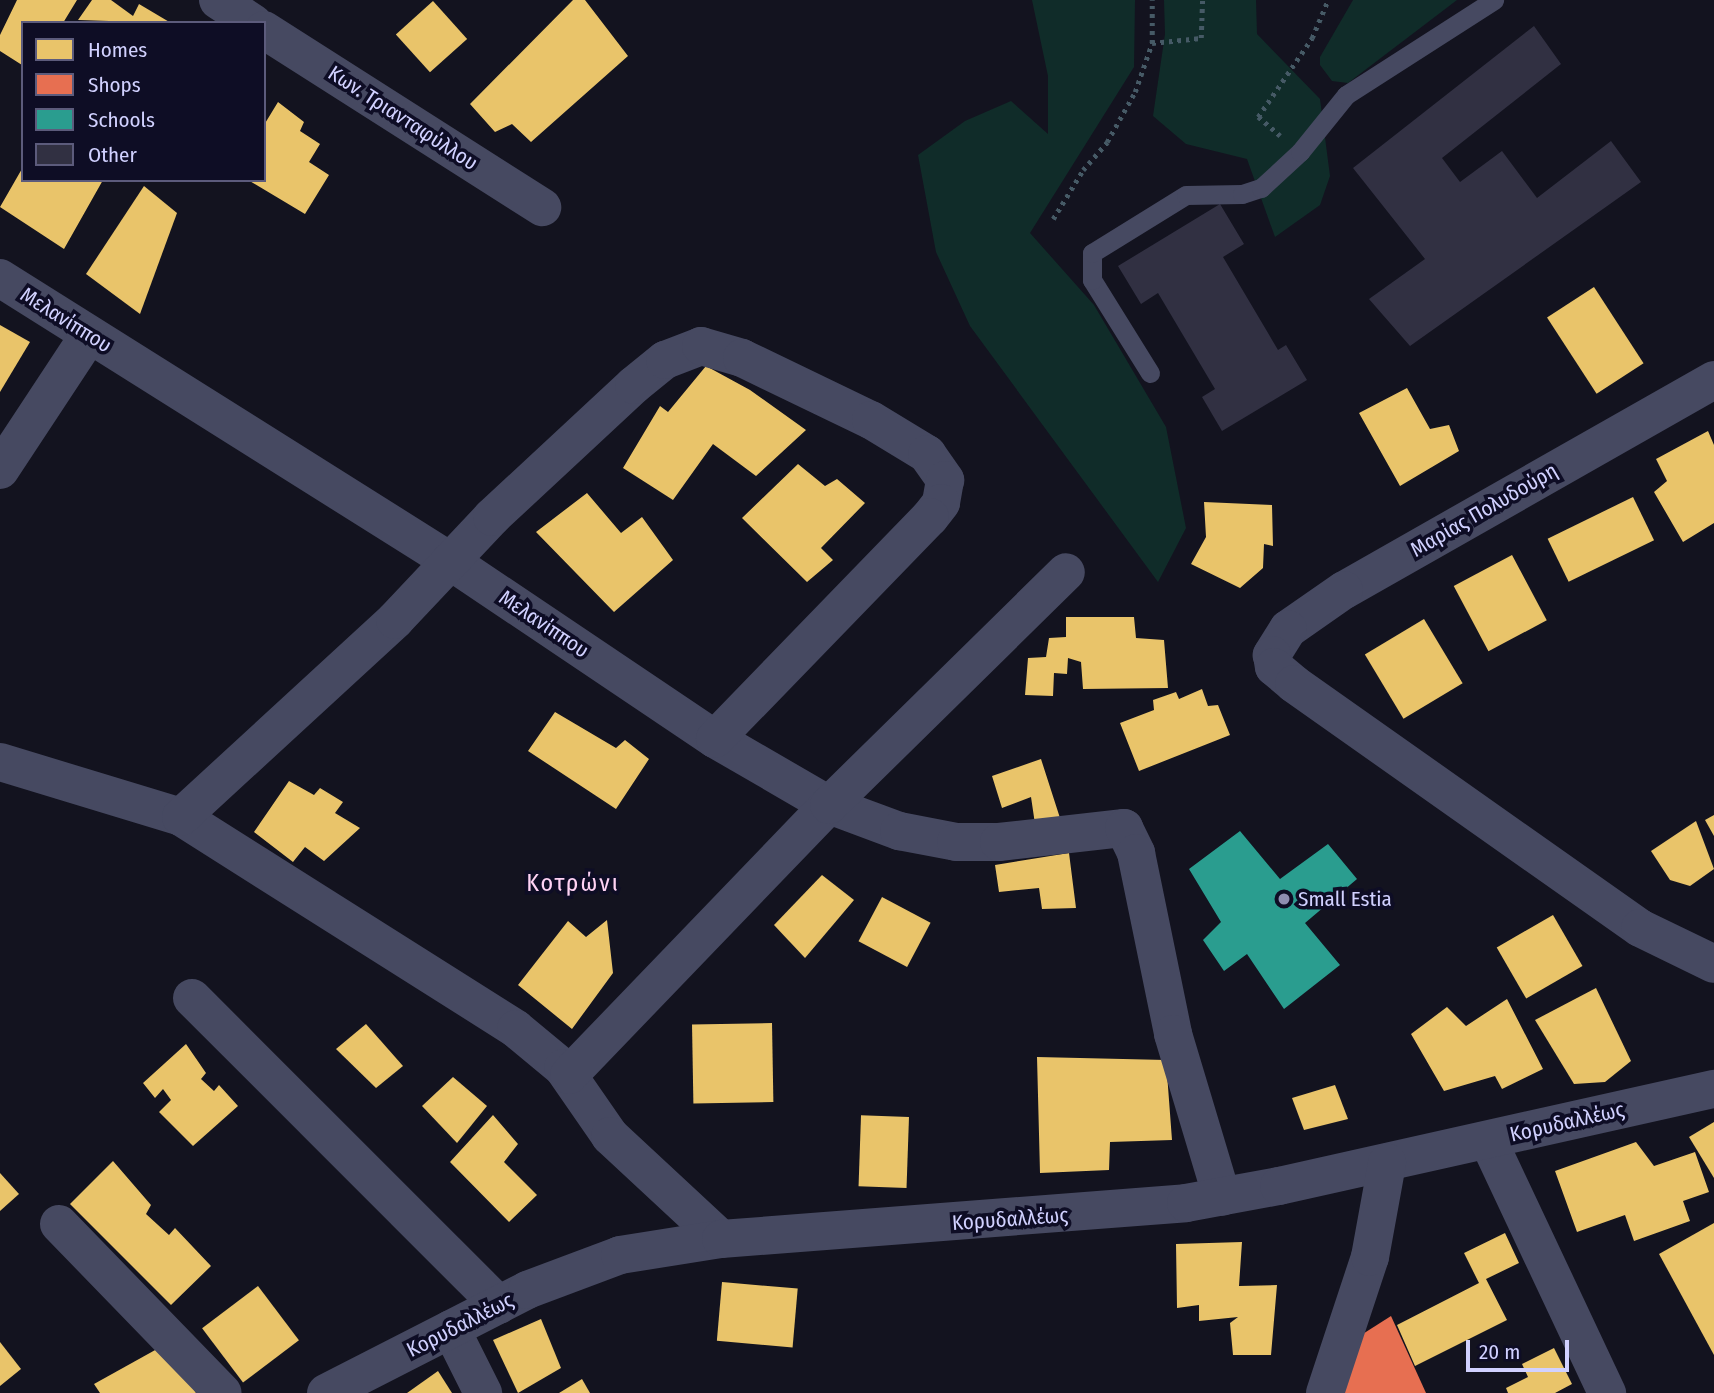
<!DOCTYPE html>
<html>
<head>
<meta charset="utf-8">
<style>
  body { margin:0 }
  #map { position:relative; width:1714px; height:1393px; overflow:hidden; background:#13131f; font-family:"Fira Sans Condensed",sans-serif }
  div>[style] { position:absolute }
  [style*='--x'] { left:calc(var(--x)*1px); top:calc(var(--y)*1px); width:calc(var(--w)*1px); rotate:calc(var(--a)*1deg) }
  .green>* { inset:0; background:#102c29 }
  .homes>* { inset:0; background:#e9c46a; transform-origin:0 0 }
  .shops>* { inset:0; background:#e76f51 }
  .schools>* { inset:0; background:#2a9d8f }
  .building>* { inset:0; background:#313042 }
  .path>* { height:4.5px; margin-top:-2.25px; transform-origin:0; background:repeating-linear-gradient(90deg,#465a66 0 3.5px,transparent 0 8.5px) }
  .service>* { height:19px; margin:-9.5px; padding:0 9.5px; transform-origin:9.5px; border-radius:9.5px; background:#464961 }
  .minor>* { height:38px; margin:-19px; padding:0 19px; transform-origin:19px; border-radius:19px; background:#464961 }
  .dots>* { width:19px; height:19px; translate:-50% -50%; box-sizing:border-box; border:4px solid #0e0d25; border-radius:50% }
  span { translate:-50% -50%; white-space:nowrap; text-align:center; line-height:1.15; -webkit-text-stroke:7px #0e0d25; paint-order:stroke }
  .street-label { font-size:21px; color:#d1d1ff }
  .poi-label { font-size:21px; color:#d1d1ff }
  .left { translate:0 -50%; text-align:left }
  .quarter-label { font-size:24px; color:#ffd3f4; letter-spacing:2px }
  .legend { position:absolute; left:21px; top:21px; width:245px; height:161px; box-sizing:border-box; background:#0e0d25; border:2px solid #5c5b7c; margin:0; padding:9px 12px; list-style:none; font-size:21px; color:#d1d1ff }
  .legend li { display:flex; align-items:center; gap:14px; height:35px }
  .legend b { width:35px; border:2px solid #5c5b7c }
  .scale { position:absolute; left:1466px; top:1340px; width:103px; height:32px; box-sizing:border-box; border:4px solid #d1d1ff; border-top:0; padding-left:9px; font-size:21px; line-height:24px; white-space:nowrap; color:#d1d1ff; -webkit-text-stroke:5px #0e0d25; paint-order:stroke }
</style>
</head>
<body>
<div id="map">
  <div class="green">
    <div style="clip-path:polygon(1032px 0,1135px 0,1134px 67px,1030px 233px,1094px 305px,1166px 427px,1186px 528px,1158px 582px,970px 326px,936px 252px,918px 155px,965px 121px,1011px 101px,1048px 134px,1048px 76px)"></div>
    <div style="clip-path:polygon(1164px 0,1256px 0,1257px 34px,1320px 99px,1330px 176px,1320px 205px,1275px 237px,1247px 159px,1186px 144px,1153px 116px,1165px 34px)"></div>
    <div style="clip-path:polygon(1353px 0,1457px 0,1348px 83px,1332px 81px,1320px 65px,1320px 57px)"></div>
  </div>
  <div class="homes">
    <div style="clip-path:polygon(17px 0,77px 0,63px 23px,23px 23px,22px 65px,0 51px,0 35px)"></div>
    <div style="clip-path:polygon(92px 0,111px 0,133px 16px,139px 4px,171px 23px,78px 20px)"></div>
    <div style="clip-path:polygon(573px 0,585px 0,628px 56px,531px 142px,512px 124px,495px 132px,470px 104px)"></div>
    <div style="left:433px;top:1px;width:51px;height:50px;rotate:48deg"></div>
    <div style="clip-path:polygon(278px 102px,304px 122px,300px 131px,320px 144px,309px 162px,329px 175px,305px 214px,248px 180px,264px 180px,264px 125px)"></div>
    <div style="clip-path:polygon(23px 167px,23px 180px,103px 180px,64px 249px,0 207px)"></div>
    <div style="clip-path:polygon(144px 186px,177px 213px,140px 314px,86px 274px)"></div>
    <div style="left:1594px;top:287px;width:91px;height:56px;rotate:57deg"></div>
    <div style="clip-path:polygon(0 325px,30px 342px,0 392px)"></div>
    <div style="clip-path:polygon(706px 366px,750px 390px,806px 430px,756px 476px,713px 444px,673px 500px,623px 468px,660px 406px,668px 412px)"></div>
    <div style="clip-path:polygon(1407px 388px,1430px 429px,1449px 425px,1459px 451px,1400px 486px,1359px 413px)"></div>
    <div style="clip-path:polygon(1708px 431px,1714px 445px,1714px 523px,1683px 542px,1654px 492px,1667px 481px,1656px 459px)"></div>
    <div style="clip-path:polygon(798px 464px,825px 486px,837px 479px,865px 503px,821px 548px,833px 560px,807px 582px,742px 518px)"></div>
    <div style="clip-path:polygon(587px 493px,621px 533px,642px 517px,673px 560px,614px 612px,536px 532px)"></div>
    <div style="left:1633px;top:497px;width:48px;height:95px;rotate:64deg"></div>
    <div style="clip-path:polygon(1204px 502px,1272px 505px,1273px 546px,1264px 544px,1263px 568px,1240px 588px,1191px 564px,1206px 537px)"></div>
    <div style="left:1512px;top:555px;width:74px;height:66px;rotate:62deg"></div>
    <div style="clip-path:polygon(1066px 617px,1134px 617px,1136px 638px,1164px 640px,1168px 688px,1083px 689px,1081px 662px,1068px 658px,1067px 674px,1054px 673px,1053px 696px,1025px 695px,1028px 658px,1046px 657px,1049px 638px,1066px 637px)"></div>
    <div style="left:1424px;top:619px;width:75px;height:69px;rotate:59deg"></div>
    <div style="clip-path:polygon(1202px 689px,1208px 706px,1218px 705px,1230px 735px,1139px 771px,1120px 723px,1154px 710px,1153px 700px,1176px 692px,1179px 699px)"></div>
    <div style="clip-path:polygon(555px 712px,616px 748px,625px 740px,649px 759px,616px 809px,528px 751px)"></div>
    <div style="clip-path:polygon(1041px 759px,1060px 818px,1035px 824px,1031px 797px,1002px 808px,992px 776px)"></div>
    <div style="clip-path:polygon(289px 781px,314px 795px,320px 788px,343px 802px,335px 813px,360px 828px,324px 861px,305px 847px,293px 862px,254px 832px)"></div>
    <div style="clip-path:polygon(1714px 815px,1714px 836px,1705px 820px)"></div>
    <div style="clip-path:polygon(1696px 821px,1714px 869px,1690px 886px,1670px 880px,1651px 851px)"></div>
    <div style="clip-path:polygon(1069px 853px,1076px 908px,1042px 909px,1039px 888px,999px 892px,995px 865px)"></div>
    <div style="clip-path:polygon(822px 875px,854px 900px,805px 958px,774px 925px)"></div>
    <div style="left:882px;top:897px;width:55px;height:50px;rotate:28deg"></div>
    <div style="left:1553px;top:915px;width:59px;height:65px;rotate:60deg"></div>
    <div style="clip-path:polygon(607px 920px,613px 973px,572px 1029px,518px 985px,568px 921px,586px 937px)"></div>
    <div style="clip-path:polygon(1596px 988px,1631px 1061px,1605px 1082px,1574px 1084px,1535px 1020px)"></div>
    <div style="clip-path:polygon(1507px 999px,1543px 1069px,1502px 1089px,1495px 1076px,1444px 1091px,1411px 1034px,1447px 1007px,1466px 1026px)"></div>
    <div style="left:772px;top:1023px;width:79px;height:80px;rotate:89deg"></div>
    <div style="clip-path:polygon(366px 1024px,403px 1066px,376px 1088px,336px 1049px)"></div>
    <div style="clip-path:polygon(186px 1044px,206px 1073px,201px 1079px,214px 1091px,219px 1085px,238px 1106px,193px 1146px,159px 1112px,171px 1100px,163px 1089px,155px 1098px,143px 1083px)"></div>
    <div style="clip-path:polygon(1037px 1057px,1166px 1060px,1172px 1140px,1110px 1142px,1109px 1170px,1040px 1173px)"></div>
    <div style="clip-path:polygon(453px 1077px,487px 1106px,457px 1143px,422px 1106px)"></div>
    <div style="clip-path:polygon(1335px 1085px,1348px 1119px,1304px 1130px,1292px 1098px)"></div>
    <div style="clip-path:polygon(493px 1115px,518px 1144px,504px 1162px,537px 1195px,509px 1222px,450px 1162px)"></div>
    <div style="left:909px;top:1117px;width:71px;height:48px;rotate:92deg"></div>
    <div style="clip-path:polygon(1714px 1122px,1714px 1178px,1689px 1137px)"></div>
    <div style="clip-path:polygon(1636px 1142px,1654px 1166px,1695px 1152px,1709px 1192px,1683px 1201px,1690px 1221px,1634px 1241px,1625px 1215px,1577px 1232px,1555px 1171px)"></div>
    <div style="clip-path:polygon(113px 1161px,151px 1205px,146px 1214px,169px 1235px,175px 1228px,211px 1266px,171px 1305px,70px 1204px)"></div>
    <div style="clip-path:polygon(0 1173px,19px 1194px,0 1211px)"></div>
    <div style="clip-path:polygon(1714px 1223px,1714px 1355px,1659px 1254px)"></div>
    <div style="clip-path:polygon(1505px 1233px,1519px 1263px,1486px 1279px,1507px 1320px,1415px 1366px,1397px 1325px,1479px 1283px,1464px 1253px)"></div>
    <div style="clip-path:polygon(1242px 1242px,1239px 1286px,1277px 1285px,1271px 1355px,1233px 1355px,1230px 1323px,1238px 1317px,1199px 1321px,1199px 1305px,1177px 1308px,1176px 1244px)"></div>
    <div style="left:722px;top:1282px;width:76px;height:59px;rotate:5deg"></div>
    <div style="left:258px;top:1286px;width:68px;height:70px;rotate:53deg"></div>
    <div style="clip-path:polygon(541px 1319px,561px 1368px,518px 1393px,493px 1340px)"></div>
    <div style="clip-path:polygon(0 1342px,21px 1369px,0 1386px)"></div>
    <div style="clip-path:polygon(166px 1344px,196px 1393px,100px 1393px,94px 1384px)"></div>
    <div style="clip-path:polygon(1554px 1348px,1572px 1384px,1555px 1393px,1508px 1393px,1506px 1388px,1528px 1377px,1522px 1364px)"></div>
    <div style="clip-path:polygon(438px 1371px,452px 1393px,407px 1393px)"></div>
    <div style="clip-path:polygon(582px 1379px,590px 1393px,559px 1393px)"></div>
  </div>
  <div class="shops">
    <div style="clip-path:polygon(1391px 1316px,1426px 1393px,1343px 1393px,1358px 1337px)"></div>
  </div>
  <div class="schools">
    <div style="clip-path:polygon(1240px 831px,1280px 879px,1328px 844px,1357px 879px,1305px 923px,1340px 965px,1284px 1009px,1247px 954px,1224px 971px,1203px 940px,1221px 922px,1189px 869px)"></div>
  </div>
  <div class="building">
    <div style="clip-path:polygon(1534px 26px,1561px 64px,1442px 158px,1460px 182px,1502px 151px,1537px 198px,1611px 141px,1641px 182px,1410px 346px,1369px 299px,1425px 259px,1353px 168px)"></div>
    <div style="clip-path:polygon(1220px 204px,1244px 244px,1223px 257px,1278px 350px,1286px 345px,1307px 380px,1222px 431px,1202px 397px,1215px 389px,1158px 293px,1141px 304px,1118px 266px)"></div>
  </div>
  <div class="path">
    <div style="--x:1152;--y:43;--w:43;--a:-90"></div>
    <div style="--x:1280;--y:136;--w:29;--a:-139"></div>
    <div style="--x:1258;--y:117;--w:96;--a:-55.6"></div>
    <div style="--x:1312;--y:38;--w:41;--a:-67.2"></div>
    <div style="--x:1053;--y:219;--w:57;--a:-58.5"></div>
    <div style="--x:1083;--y:170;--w:37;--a:-49"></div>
    <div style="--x:1107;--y:142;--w:57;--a:-60.8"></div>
    <div style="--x:1135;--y:92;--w:52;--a:-70.9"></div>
    <div style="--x:1152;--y:43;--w:49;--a:-5.8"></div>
    <div style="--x:1201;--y:38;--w:38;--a:-88"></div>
  </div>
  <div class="service">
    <div style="--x:1150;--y:373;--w:110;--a:-121.9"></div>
    <div style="--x:1092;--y:280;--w:27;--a:-90"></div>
    <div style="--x:1092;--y:253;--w:110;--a:-31.7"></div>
    <div style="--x:1186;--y:195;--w:56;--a:-1"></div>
    <div style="--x:1242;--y:194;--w:20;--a:-18"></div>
    <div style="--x:1261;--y:188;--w:53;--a:-42.7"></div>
    <div style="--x:1300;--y:152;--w:73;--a:-51.1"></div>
    <div style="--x:1346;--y:95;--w:176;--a:-32.7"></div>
  </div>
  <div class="minor">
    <div style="--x:218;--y:0;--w:42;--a:33.3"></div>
    <div style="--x:264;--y:30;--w:330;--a:32.5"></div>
    <div style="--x:0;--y:278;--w:532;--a:32.17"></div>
    <div style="--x:450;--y:561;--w:319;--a:33.9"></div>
    <div style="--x:715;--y:739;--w:132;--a:30.1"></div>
    <div style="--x:829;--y:805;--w:75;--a:20.4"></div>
    <div style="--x:899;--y:831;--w:58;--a:10.9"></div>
    <div style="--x:956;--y:842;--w:43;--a:0"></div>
    <div style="--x:999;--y:842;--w:126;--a:-6.4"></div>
    <div style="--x:1124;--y:828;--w:28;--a:64"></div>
    <div style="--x:1136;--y:853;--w:185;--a:78.4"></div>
    <div style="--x:1173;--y:1034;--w:170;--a:73.3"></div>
    <div style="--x:1714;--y:380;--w:425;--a:150.4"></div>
    <div style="--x:1344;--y:590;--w:68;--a:145.1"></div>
    <div style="--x:1288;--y:629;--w:31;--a:122"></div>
    <div style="--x:1272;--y:655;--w:12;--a:81"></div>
    <div style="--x:1274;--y:667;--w:26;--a:40"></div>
    <div style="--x:1294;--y:684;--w:423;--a:35.2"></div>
    <div style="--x:1640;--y:928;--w:82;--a:25.9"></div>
    <div style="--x:0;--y:470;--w:162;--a:-56.6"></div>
    <div style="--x:0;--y:762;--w:189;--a:16.9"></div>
    <div style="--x:181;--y:817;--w:396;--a:32.3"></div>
    <div style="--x:516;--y:1029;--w:61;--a:39.7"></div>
    <div style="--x:563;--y:1068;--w:83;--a:55.3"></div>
    <div style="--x:610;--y:1136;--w:151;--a:42.9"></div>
    <div style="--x:181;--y:817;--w:291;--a:-42.6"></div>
    <div style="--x:395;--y:620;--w:141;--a:-46.7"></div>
    <div style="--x:492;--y:517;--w:194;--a:-42.9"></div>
    <div style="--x:634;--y:385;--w:40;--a:-39"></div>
    <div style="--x:665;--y:360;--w:39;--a:-21"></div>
    <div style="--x:701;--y:346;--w:43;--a:16.3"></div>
    <div style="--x:742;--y:358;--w:143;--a:25.7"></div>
    <div style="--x:871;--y:420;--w:66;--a:31.3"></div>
    <div style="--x:927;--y:454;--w:32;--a:55"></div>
    <div style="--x:945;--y:480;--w:23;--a:100"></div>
    <div style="--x:941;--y:503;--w:18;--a:128"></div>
    <div style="--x:930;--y:517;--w:309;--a:134.1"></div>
    <div style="--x:192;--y:998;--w:434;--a:45"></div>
    <div style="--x:569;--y:1075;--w:375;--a:-46.1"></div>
    <div style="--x:829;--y:805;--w:332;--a:-44.5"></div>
    <div style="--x:1488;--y:1140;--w:280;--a:64.8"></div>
    <div style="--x:59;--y:1224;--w:235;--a:45.9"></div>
    <div style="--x:451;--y:1329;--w:72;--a:63.4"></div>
    <div style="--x:326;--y:1393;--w:226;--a:-27.1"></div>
    <div style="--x:527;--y:1290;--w:99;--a:-20.6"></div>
    <div style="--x:620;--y:1255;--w:102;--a:-9"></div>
    <div style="--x:721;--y:1239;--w:466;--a:-4.4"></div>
    <div style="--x:1186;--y:1203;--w:95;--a:-10.4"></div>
    <div style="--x:1279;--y:1186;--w:446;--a:-12.6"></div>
    <div style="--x:1325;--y:1393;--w:143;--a:-71.7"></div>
    <div style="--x:1370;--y:1257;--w:96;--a:-79.7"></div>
  </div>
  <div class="dots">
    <div style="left:1284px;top:899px;background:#8e8eb1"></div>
  </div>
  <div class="street-label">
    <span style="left:403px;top:118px;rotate:33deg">Κων. Τριανταφύλλου</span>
    <span style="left:66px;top:320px;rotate:32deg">Μελανίππου</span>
    <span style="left:1484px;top:510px;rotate:-30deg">Μαρίας Πολυδούρη</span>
    <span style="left:544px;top:624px;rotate:34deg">Μελανίππου</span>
    <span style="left:1567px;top:1122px;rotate:-13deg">Κορυδαλλέως</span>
    <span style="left:1010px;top:1219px;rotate:-4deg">Κορυδαλλέως</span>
    <span style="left:460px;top:1325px;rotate:-27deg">Κορυδαλλέως</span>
  </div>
  <div class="poi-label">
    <span class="left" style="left:1298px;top:899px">Small Estia</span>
  </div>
  <div class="quarter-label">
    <span style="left:573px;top:884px">Κοτρώνι</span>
  </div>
  <ul class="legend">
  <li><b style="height:19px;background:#e9c46a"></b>Homes</li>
  <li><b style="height:19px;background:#e76f51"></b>Shops</li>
  <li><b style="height:19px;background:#2a9d8f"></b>Schools</li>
  <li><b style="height:19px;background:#313042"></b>Other</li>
  </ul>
  <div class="scale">20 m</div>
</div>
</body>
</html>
